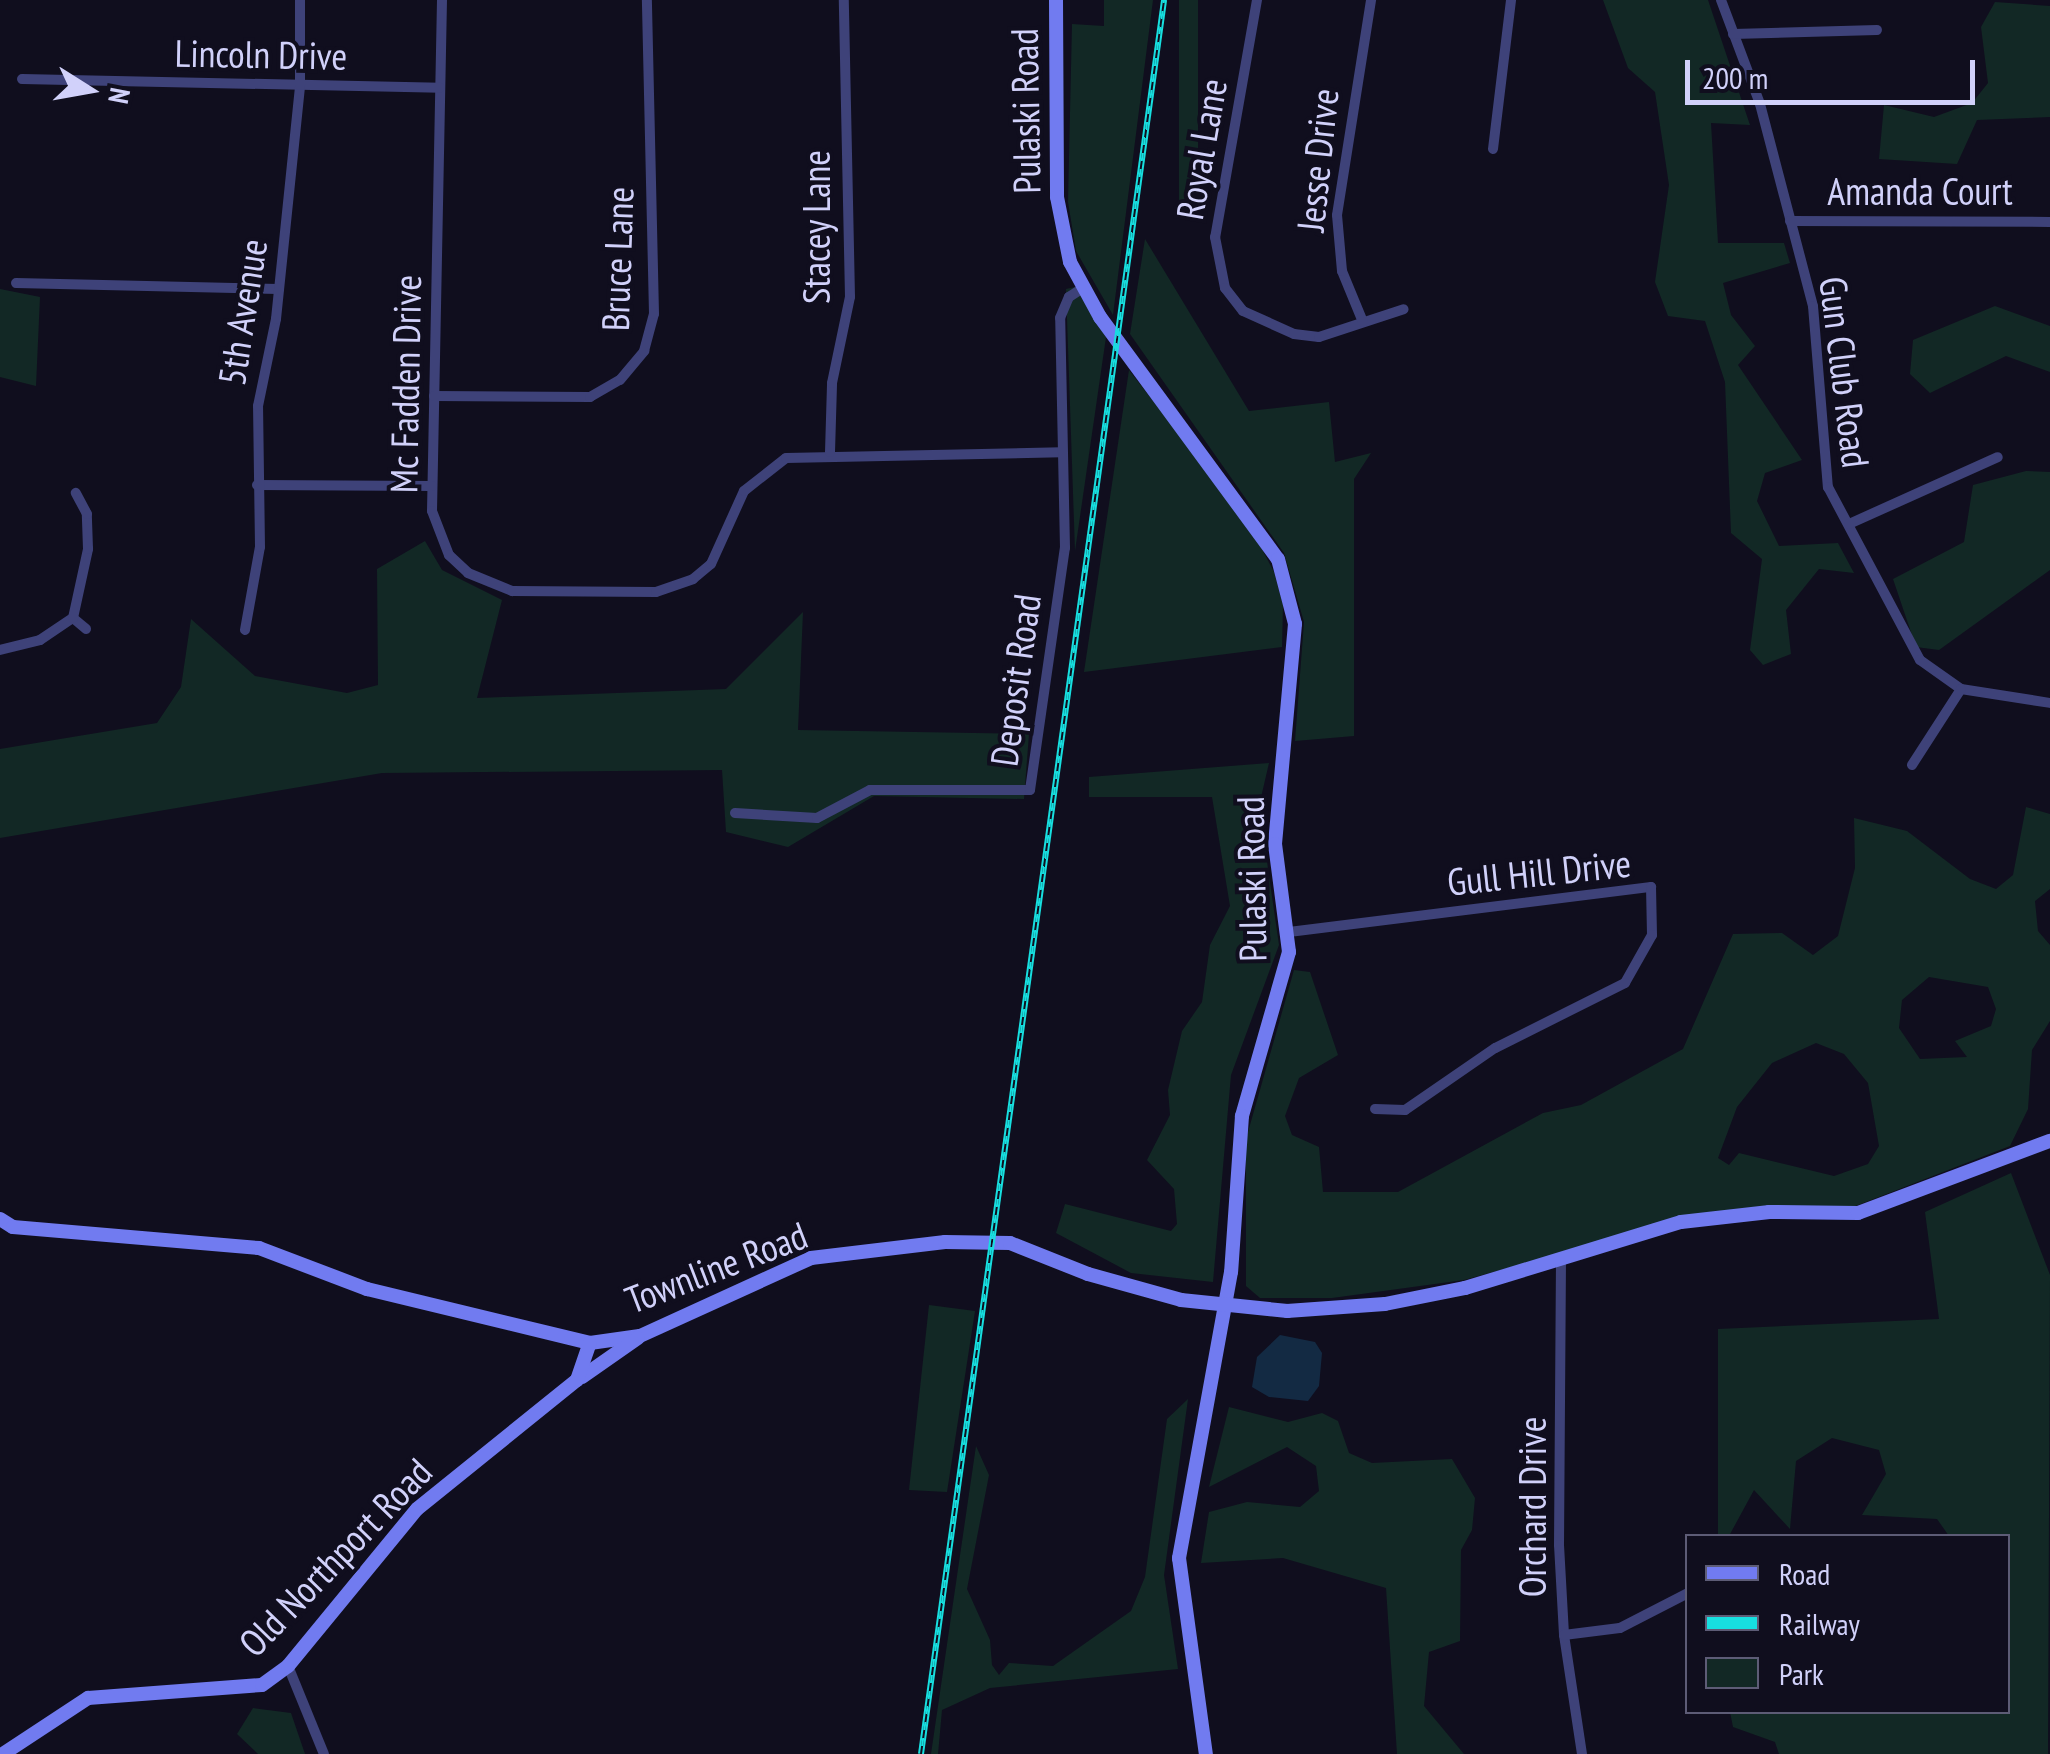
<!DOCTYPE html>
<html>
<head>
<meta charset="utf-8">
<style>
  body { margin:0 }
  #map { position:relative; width:2050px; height:1754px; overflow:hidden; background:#100e1e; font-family:"PT Sans Narrow",sans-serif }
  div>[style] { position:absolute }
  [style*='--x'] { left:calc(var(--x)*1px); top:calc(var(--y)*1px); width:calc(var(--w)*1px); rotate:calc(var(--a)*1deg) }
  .green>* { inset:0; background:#122825; transform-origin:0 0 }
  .water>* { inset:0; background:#132a43 }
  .minor>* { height:10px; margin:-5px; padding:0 5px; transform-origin:5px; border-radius:5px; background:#3e4279 }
  .secondary>* { height:14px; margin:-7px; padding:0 7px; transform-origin:7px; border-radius:7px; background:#717bf0 }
  .rail>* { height:6px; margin-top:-3px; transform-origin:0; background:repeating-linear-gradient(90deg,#100e1e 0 8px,#17dfe0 0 16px); box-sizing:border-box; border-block:2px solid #17dfe0 }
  span { translate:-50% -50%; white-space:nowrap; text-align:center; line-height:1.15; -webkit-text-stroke:8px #100e1e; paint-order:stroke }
  .street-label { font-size:38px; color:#d1d1fa }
  .legend { position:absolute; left:1685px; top:1534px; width:325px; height:180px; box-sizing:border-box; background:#100e1e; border:2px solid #5d5c76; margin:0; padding:12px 18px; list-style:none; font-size:30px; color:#d1d1fa }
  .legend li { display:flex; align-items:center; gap:20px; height:50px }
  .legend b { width:50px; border:2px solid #5d5c76 }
  .north { position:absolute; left:40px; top:40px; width:100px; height:100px; -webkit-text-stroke:8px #100e1e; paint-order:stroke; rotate:101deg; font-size:28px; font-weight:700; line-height:40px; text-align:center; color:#d1d1fa }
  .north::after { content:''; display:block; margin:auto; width:35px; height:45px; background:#d1d1fa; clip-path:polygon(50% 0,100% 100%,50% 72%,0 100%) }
  .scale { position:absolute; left:1685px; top:60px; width:290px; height:45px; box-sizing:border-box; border:5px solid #d1d1fa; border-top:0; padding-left:12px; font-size:30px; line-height:35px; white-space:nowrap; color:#d1d1fa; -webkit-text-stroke:8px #100e1e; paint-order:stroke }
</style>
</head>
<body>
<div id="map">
  <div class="green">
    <div style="clip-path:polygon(1104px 0,1153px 0,1113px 315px,1076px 251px,1068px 202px,1072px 24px,1104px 26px)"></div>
    <div style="left:1179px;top:0;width:19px;height:214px"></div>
    <div style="clip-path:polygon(1603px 0,1708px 0,1750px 125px,1711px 123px,1718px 243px,1784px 243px,1790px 263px,1723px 283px,1731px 315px,1755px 346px,1738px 365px,1802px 460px,1765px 473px,1757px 501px,1779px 546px,1838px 543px,1854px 573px,1819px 569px,1786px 610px,1791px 654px,1763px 665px,1750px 650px,1762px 559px,1731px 533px,1725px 382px,1705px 321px,1668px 316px,1655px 282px,1669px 185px,1655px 92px,1628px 68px)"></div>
    <div style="clip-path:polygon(1995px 2px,2050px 6px,2050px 117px,1977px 120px,1957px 164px,1879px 159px,1884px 105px,1934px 117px,1972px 103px,1988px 83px,1981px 27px)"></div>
    <div style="clip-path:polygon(1145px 239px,1249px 411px,1329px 402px,1335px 462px,1371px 453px,1354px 479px,1354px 736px,1295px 741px,1304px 622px,1284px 553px,1130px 334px)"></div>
    <div style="clip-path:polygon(1075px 287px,1106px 337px,1075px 551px,1066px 289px)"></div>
    <div style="clip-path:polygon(0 289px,40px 297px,36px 386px,0 377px)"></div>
    <div style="clip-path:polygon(1995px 306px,2050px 326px,2050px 372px,2006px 356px,1930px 393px,1910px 374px,1913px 340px)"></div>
    <div style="clip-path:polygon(1129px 370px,1250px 526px,1274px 572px,1283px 605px,1282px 647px,1084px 672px)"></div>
    <div style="clip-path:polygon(2026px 471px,2050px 472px,2050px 570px,1939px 650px,1916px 647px,1893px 579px,1964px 542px,1973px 485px)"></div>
    <div style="clip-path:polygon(425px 541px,442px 570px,502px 600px,477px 698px,726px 689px,803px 612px,798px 730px,1029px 734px,1024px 799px,874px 796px,788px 847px,726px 832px,722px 770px,382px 773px,0 838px,0 749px,157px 723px,181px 687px,191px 619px,255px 676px,347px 693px,378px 685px,377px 569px)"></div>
    <div style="clip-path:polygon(1269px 763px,1259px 806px,1279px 945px,1231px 1075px,1213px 1282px,1131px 1273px,1056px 1233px,1065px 1204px,1171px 1231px,1177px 1224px,1174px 1189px,1147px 1160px,1170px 1115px,1168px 1090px,1182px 1031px,1202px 1002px,1210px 945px,1230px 906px,1212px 797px,1089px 797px,1089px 777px)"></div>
    <div style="clip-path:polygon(evenodd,2026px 807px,2050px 814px,2050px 889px,2035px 901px,2038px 931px,2050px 945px,2050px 1021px,2032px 1050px,2028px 1109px,2010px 1146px,1853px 1207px,1700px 1215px,1464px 1280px,1332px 1298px,1260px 1298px,1246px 1286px,1246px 1139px,1294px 970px,1310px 972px,1338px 1055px,1299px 1078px,1285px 1116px,1292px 1135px,1319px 1147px,1323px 1192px,1398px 1192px,1543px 1113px,1581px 1105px,1683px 1049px,1733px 934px,1782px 933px,1813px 955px,1838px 936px,1855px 868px,1854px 818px,1907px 831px,1970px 879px,1996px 889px,2013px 875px,2026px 807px,1929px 977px,1988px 987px,1996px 1009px,1991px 1026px,1955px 1041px,1967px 1057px,1920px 1059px,1899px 1028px,1902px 1000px,1929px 977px,2026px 807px,1816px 1043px,1844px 1054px,1868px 1083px,1879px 1146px,1868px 1164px,1834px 1176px,1739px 1153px,1729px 1165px,1718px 1158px,1737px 1107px,1772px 1063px,1816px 1043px)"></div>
    <div style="clip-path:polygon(2011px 1173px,2050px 1275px,2048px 1754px,1779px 1754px,1775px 1742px,1733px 1727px,1730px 1712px,2008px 1712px,2008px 1536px,1949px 1536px,1937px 1519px,1862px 1515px,1886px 1474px,1879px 1450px,1832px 1438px,1796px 1461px,1790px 1529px,1754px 1490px,1729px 1536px,1718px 1536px,1718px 1329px,1939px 1319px,1925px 1212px)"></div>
    <div style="clip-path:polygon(929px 1305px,975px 1311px,947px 1492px,909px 1490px)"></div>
    <div style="clip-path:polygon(1188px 1399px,1164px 1575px,1178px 1669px,990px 1688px,942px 1710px,938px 1754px,931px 1754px,976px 1446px,989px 1475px,967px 1589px,990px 1640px,992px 1665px,999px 1675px,1009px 1663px,1053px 1666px,1131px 1611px,1145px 1577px,1167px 1419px)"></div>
    <div style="clip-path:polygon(1229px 1407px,1288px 1422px,1322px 1413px,1338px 1421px,1349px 1453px,1372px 1463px,1452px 1459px,1475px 1498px,1472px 1530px,1461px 1550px,1460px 1641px,1429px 1652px,1424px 1706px,1464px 1754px,1397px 1754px,1386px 1588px,1283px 1558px,1201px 1563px,1209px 1512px,1247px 1502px,1300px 1507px,1319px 1491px,1316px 1466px,1287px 1447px,1209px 1487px)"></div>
    <div style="clip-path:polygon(253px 1708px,291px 1713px,305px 1754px,258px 1754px,237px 1734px)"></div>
  </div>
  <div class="water">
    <div style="clip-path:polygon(1280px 1335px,1315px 1342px,1322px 1353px,1319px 1386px,1308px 1401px,1269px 1397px,1252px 1387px,1257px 1357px)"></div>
  </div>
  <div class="minor">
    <div style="--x:442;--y:0;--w:511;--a:91.12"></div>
    <div style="--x:432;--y:511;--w:47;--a:68.9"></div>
    <div style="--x:449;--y:555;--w:26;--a:43"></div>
    <div style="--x:468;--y:573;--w:48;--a:22.2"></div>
    <div style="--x:512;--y:591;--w:144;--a:0.4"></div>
    <div style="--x:656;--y:592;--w:39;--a:-19"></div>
    <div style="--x:693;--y:579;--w:23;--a:-40"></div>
    <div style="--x:711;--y:564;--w:80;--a:-65.7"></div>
    <div style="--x:744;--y:491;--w:53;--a:-38.2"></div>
    <div style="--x:786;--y:458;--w:275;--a:-1.2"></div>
    <div style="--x:1257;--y:0;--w:241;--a:100"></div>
    <div style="--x:1215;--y:237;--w:52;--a:78.9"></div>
    <div style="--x:1225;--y:288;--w:29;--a:52"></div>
    <div style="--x:1243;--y:311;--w:56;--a:24.3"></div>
    <div style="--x:1294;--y:334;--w:25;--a:7"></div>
    <div style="--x:1319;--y:337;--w:89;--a:-18.2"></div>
    <div style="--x:1721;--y:0;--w:111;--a:69.4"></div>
    <div style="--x:1760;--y:104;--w:209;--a:75.3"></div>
    <div style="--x:1813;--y:306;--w:182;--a:85.3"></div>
    <div style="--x:1828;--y:487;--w:196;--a:62"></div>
    <div style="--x:1920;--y:660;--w:50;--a:35.3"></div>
    <div style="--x:1961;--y:689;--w:90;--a:8.9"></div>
    <div style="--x:1733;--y:34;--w:144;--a:-1.6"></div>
    <div style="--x:22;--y:79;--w:418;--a:1.2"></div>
    <div style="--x:1493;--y:149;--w:150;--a:-83.1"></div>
    <div style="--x:1790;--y:221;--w:260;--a:0.2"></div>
    <div style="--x:16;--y:283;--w:263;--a:1.3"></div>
    <div style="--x:1363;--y:322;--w:55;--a:-112.4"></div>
    <div style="--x:1342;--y:271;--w:56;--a:-95.1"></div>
    <div style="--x:1337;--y:215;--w:218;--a:-81"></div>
    <div style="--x:434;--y:396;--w:156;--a:0.4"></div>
    <div style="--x:590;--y:397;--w:34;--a:-30"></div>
    <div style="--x:620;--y:380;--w:38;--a:-50"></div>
    <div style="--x:644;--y:351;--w:38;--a:-75"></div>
    <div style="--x:654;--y:314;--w:314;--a:-91.3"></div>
    <div style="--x:830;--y:452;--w:69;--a:-88.3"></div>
    <div style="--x:832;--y:383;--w:88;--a:-78.2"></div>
    <div style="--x:850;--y:297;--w:297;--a:-91.2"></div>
    <div style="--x:257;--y:485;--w:175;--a:0.3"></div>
    <div style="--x:1849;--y:524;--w:163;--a:-24.2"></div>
    <div style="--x:73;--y:618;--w:17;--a:40"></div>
    <div style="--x:245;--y:630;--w:84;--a:-79.8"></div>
    <div style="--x:260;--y:547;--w:141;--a:-90.8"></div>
    <div style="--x:258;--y:406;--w:89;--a:-78.3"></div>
    <div style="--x:276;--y:319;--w:235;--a:-84.1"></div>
    <div style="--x:300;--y:85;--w:85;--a:-90"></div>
    <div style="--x:0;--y:650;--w:41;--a:-14"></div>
    <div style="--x:40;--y:640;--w:40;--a:-34"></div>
    <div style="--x:73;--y:618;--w:71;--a:-77.7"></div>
    <div style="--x:88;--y:549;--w:35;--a:-92"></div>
    <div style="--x:87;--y:514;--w:24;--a:-118"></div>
    <div style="--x:1912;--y:765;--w:90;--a:-57.2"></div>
    <div style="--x:735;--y:813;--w:82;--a:3.5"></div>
    <div style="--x:817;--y:818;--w:60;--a:-27.8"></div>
    <div style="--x:870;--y:790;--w:160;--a:0"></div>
    <div style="--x:1030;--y:790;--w:245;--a:-81.8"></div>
    <div style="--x:1065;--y:548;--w:230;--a:-91.2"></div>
    <div style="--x:1060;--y:318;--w:23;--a:-67"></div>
    <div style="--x:1069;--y:297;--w:17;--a:-33"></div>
    <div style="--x:1289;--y:932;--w:365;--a:-7.1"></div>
    <div style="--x:1651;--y:887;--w:48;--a:88.8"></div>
    <div style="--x:1652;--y:935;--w:55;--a:119.4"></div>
    <div style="--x:1625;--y:983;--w:145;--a:153.4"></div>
    <div style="--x:1495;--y:1048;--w:109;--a:145.4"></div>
    <div style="--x:1405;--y:1110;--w:30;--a:-178"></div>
    <div style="--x:1561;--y:1259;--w:286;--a:90.4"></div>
    <div style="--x:1559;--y:1545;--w:90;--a:86.8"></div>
    <div style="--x:1564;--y:1635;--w:120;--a:81.4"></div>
    <div style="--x:1564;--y:1635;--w:56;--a:-7.1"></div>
    <div style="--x:1620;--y:1628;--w:76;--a:-27.2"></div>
    <div style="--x:288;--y:1666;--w:95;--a:67.8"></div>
  </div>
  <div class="secondary">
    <div style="--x:1056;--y:0;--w:197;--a:89.7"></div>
    <div style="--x:1057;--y:197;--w:66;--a:78.7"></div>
    <div style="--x:1070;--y:262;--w:63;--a:61.4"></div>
    <div style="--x:1100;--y:317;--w:300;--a:53.7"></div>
    <div style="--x:1278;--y:559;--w:67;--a:75.3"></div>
    <div style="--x:1295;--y:624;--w:221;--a:95.2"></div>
    <div style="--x:1275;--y:844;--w:109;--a:82.6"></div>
    <div style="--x:1289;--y:952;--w:171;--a:106"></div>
    <div style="--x:1242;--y:1116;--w:156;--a:94"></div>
    <div style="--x:1231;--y:1272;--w:291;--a:100.3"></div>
    <div style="--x:1179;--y:1558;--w:198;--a:82.2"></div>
    <div style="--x:0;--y:1219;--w:15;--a:32"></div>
    <div style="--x:13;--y:1227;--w:247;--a:4.9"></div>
    <div style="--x:259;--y:1248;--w:116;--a:20.8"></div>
    <div style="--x:367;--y:1289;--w:229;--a:13.6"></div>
    <div style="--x:590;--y:1343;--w:50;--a:-8"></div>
    <div style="--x:640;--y:1336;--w:188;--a:-24.5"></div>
    <div style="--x:811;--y:1258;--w:135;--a:-6.8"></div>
    <div style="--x:945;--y:1242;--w:65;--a:0.9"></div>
    <div style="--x:1010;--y:1243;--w:84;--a:21.7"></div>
    <div style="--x:1088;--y:1274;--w:97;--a:15.6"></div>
    <div style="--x:1181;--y:1300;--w:107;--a:5.9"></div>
    <div style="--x:1287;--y:1311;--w:98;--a:-4.1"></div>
    <div style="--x:1385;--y:1304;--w:82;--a:-11.3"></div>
    <div style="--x:1465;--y:1288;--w:226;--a:-17"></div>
    <div style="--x:1681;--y:1222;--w:89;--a:-6.5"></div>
    <div style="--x:1769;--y:1212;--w:89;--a:0.6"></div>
    <div style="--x:1858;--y:1213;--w:205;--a:-20.6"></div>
    <div style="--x:582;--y:1377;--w:68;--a:-34.9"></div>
    <div style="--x:3;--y:1754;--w:102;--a:-33.4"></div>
    <div style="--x:88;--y:1698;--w:174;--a:-4.3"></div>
    <div style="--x:262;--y:1685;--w:32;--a:-36"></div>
    <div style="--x:288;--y:1666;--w:203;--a:-50.6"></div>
    <div style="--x:417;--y:1509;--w:206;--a:-38.9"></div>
    <div style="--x:577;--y:1380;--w:39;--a:-71"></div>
  </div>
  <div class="rail">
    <div style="--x:921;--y:1754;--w:1771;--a:-82.11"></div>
  </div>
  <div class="street-label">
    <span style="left:261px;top:54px;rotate:1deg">Lincoln Drive</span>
    <span style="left:1025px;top:111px;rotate:-91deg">Pulaski Road</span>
    <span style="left:1201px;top:149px;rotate:-80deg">Royal Lane</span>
    <span style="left:1317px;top:160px;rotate:-84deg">Jesse Drive</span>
    <span style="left:1920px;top:191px">Amanda Court</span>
    <span style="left:816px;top:227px;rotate:-90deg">Stacey Lane</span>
    <span style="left:617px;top:259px;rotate:-88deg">Bruce Lane</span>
    <span style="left:242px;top:312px;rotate:-81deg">5th Avenue</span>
    <span style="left:1845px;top:372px;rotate:83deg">Gun Club Road</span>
    <span style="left:405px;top:384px;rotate:-89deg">Mc Fadden Drive</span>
    <span style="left:1015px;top:680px;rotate:-82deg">Deposit Road</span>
    <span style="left:1539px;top:872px;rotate:-6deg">Gull Hill Drive</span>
    <span style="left:1251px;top:879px;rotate:-91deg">Pulaski Road</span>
    <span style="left:716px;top:1267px;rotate:-21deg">Townline Road</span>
    <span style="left:1532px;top:1507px;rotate:-90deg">Orchard Drive</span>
    <span style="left:335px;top:1557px;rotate:-46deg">Old Northport Road</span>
  </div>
  <ul class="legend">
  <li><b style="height:12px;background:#717bf0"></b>Road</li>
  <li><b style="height:12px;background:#17dfe0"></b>Railway</li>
  <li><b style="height:28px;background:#122825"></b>Park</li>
  </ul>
  <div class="north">N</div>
  <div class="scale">200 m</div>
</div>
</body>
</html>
